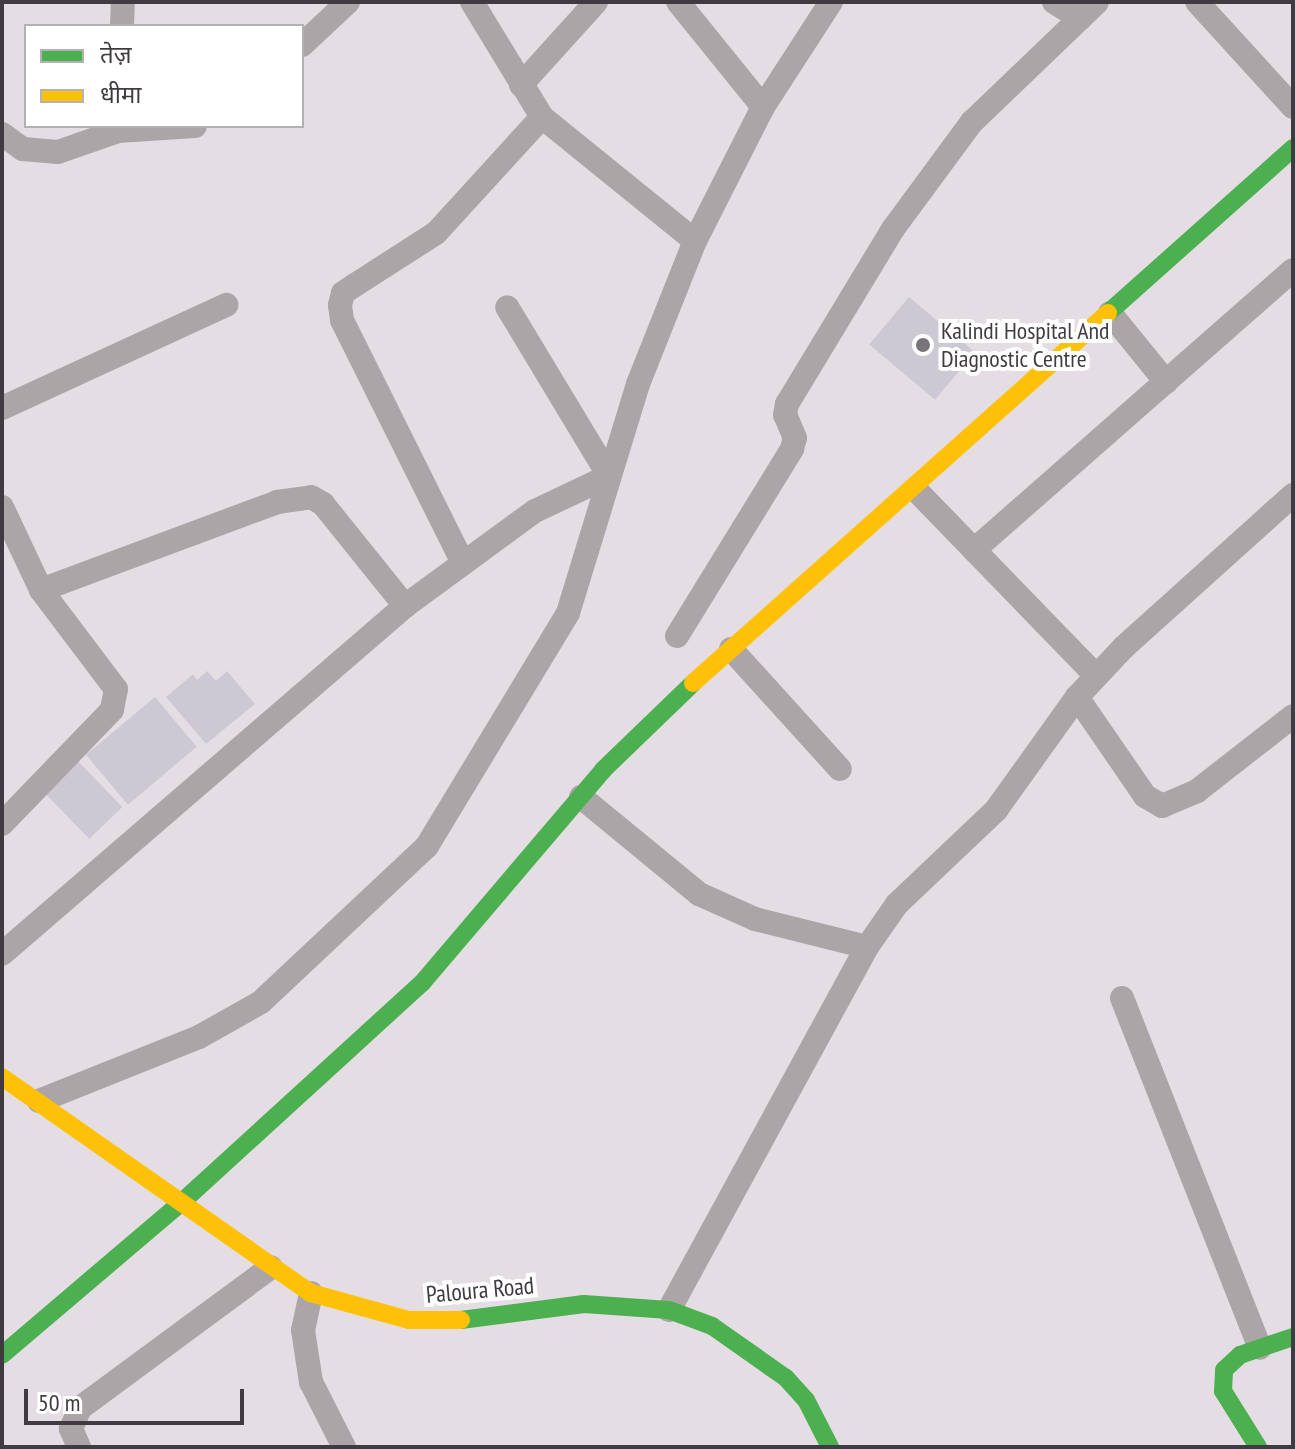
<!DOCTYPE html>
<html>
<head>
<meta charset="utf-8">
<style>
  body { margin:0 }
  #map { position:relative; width:1295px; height:1449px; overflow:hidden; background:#e4dee4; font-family:"PT Sans Narrow","Noto Sans Devanagari",sans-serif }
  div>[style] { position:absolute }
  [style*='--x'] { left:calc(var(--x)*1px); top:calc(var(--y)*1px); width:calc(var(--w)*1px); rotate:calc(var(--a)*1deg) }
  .building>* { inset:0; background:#cdc9d4; transform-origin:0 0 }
  .street>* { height:24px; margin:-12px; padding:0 12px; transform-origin:12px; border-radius:12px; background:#aca5a8 }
  .fast>* { height:18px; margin:-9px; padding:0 9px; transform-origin:9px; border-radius:9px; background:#4caf50 }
  .slow>* { height:18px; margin:-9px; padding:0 9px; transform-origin:9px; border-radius:9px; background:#ffc107 }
  .dots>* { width:22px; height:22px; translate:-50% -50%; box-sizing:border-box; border:4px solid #fff; border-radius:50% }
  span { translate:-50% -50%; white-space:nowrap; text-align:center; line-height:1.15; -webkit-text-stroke:8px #fff; paint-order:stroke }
  .poi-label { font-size:24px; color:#403b40 }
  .left { translate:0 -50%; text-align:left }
  .street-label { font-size:24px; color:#403b40 }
  .frame { position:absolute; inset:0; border:4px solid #403b40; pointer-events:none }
  .legend { position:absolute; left:24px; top:24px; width:280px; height:104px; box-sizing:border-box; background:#fff; border:2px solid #b3b1b3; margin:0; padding:10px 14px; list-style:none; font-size:24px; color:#403b40 }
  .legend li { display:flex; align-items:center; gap:16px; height:40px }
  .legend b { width:40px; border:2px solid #b3b1b3 }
  .scale { position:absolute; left:24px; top:1389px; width:220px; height:36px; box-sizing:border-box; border:4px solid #403b40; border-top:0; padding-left:10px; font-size:24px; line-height:28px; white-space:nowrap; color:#403b40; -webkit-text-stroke:6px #fff; paint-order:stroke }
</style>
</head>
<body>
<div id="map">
  <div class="building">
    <div style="left:909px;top:297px;width:86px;height:62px;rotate:40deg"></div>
    <div style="clip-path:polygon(207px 671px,216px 681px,227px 671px,255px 704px,206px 744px,166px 697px,193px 674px,197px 680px)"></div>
    <div style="left:155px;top:697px;width:65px;height:90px;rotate:50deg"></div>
    <div style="left:73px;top:756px;width:71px;height:46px;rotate:46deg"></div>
  </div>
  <div class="street">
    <div style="--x:472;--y:2;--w:135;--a:58.7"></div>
    <div style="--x:542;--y:117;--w:197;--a:39"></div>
    <div style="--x:678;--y:2;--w:135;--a:51"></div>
    <div style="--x:1054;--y:2;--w:31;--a:32"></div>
    <div style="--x:1197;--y:2;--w:142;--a:47.6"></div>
    <div style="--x:122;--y:26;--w:24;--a:-88"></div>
    <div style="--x:302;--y:45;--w:63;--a:-43.1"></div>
    <div style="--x:521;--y:85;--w:112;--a:-47.9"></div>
    <div style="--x:2;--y:134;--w:26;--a:36"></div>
    <div style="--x:23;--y:149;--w:35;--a:5"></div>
    <div style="--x:58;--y:152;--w:64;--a:-19.3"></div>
    <div style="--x:118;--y:131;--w:77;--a:-3.7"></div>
    <div style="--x:1110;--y:313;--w:89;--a:50.9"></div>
    <div style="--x:2;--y:408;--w:247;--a:-24.7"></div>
    <div style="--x:915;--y:489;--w:260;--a:45.9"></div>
    <div style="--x:2;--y:507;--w:92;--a:64.8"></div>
    <div style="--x:41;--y:590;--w:124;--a:52.9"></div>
    <div style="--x:116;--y:689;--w:21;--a:101"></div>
    <div style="--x:112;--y:710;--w:158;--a:134"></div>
    <div style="--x:974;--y:550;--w:424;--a:-41.3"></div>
    <div style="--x:463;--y:563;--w:271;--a:-116.5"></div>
    <div style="--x:342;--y:320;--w:15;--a:-98"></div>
    <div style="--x:340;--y:305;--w:12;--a:-76"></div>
    <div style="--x:343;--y:293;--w:14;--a:-34"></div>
    <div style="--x:355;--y:285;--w:96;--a:-32.7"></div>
    <div style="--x:436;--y:233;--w:157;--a:-47.6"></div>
    <div style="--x:41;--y:590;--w:252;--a:-20.4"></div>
    <div style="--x:277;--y:502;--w:34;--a:-8"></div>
    <div style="--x:311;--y:497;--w:14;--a:30"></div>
    <div style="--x:323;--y:504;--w:131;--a:51.2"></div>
    <div style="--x:677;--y:636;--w:220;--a:-58.4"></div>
    <div style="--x:792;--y:449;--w:11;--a:-75"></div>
    <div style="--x:795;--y:438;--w:25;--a:-113"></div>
    <div style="--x:785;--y:415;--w:11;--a:-80"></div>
    <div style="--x:787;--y:404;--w:205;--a:-58.8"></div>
    <div style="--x:893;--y:229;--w:133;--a:-53.6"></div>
    <div style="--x:972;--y:122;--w:173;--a:-43.8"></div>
    <div style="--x:731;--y:649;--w:162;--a:47.8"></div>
    <div style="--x:1077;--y:697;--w:120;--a:55.5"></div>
    <div style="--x:1145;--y:796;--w:20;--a:30"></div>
    <div style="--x:1162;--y:806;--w:38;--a:-23"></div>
    <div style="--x:1197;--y:791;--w:122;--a:-38"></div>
    <div style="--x:581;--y:797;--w:153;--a:39.4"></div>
    <div style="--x:699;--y:894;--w:61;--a:24.1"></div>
    <div style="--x:755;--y:919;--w:115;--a:14"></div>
    <div style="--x:2;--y:954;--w:532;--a:-40.81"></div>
    <div style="--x:405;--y:606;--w:161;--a:-36.2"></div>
    <div style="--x:535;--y:511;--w:82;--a:-25.3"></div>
    <div style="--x:609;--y:476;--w:197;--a:-121.1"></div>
    <div style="--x:1122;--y:998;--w:376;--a:68.5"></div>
    <div style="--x:39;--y:1101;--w:172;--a:-21.8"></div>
    <div style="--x:199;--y:1037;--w:71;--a:-29.4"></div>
    <div style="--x:261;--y:1002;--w:228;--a:-43.2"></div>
    <div style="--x:427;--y:846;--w:272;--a:-58.8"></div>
    <div style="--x:568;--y:613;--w:239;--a:-73"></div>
    <div style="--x:638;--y:384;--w:154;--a:-68.3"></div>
    <div style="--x:695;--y:241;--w:150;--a:-63.1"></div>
    <div style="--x:763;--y:107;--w:125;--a:-57.1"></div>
    <div style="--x:311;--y:1293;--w:38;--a:102"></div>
    <div style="--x:303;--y:1330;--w:53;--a:81.3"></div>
    <div style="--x:311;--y:1382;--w:73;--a:63.1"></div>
    <div style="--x:669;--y:1310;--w:413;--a:-61.4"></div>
    <div style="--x:867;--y:947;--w:52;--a:-55.1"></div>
    <div style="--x:897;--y:904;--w:137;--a:-43.5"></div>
    <div style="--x:996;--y:810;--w:139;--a:-54.4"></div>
    <div style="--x:1077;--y:697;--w:69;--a:-46.8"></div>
    <div style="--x:1124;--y:647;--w:227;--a:-42"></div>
    <div style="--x:79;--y:1447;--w:20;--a:-114"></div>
    <div style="--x:71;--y:1429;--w:23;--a:-67"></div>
    <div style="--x:80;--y:1408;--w:237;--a:-36.4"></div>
  </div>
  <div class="fast">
    <div style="--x:1108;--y:313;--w:248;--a:-41.7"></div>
    <div style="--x:461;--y:1320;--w:124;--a:-7.4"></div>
    <div style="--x:584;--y:1304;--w:85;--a:4"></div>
    <div style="--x:669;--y:1310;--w:46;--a:20.4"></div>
    <div style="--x:712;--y:1326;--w:90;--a:35.1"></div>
    <div style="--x:786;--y:1378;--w:30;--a:48"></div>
    <div style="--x:806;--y:1400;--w:53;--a:62.9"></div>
    <div style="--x:2;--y:1355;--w:236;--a:-40.4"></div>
    <div style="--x:182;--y:1202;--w:325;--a:-42.4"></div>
    <div style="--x:422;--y:983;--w:280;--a:-49.6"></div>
    <div style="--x:603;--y:770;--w:125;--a:-44"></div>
    <div style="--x:1258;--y:1447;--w:66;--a:-122"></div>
    <div style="--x:1223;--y:1391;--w:21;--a:-87"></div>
    <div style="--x:1224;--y:1370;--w:22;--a:-43"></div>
    <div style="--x:1240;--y:1355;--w:56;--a:-18.8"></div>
  </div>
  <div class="slow">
    <div style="--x:693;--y:683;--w:556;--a:-41.72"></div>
    <div style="--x:2;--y:1077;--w:377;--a:35"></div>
    <div style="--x:311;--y:1293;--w:102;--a:15.4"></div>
    <div style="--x:409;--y:1320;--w:52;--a:0"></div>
  </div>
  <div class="dots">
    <div style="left:923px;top:345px;background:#797479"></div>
  </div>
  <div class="poi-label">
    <span class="left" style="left:941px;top:345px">Kalindi Hospital And<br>Diagnostic Centre</span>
  </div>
  <div class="street-label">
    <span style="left:480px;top:1290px;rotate:-5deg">Paloura Road</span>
  </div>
  <div class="frame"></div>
  <ul class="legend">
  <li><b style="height:10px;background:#4caf50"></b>तेज़</li>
  <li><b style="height:10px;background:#ffc107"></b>धीमा</li>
  </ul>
  <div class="scale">50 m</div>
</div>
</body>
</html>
